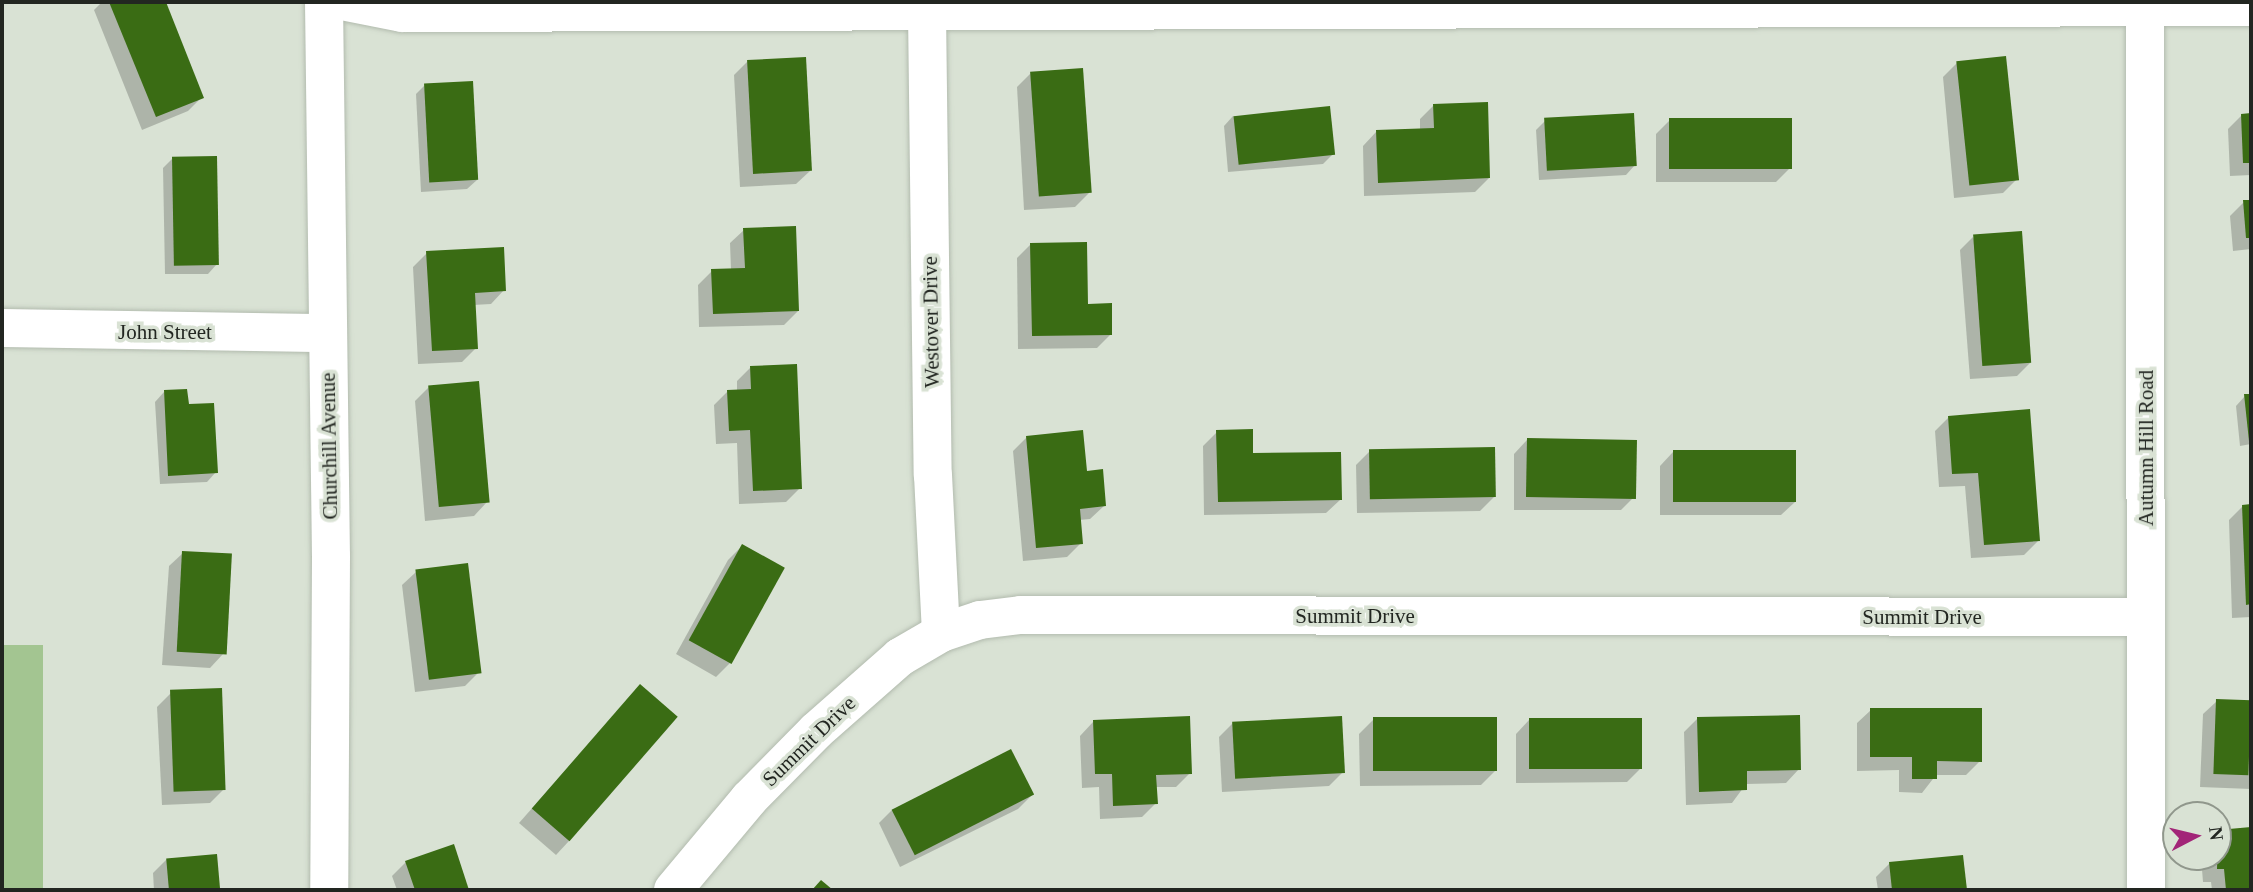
<!DOCTYPE html>
<html>
<head>
<meta charset="utf-8">
<style>
  body { margin:0 }
  #map { position:relative; width:2253px; height:892px; overflow:hidden; background:#d9e2d4; font-family:"Times New Roman",serif }
  div>[style] { position:absolute }
  [style*='--x'] { left:calc(var(--x)*1px); top:calc(var(--y)*1px); width:calc(var(--w)*1px); rotate:calc(var(--a)*1deg) }
  .green>* { inset:0; background:#a3c591; transform-origin:0 0 }
  .shadow>* { inset:0; background:#0003 }
  .building>* { inset:0; background:#3a6c14; transform-origin:0 0 }
  .roads { filter:drop-shadow(0 0 2px #b2bbae) drop-shadow(0 0 2px #b2bbae) }
  .street>* { height:38px; margin:-19px; padding:0 19px; transform-origin:19px; border-radius:19px; background:#fff }
  span { translate:-50% -50%; white-space:nowrap; text-align:center; line-height:1.15; -webkit-text-stroke:7px #d9e2d4; paint-order:stroke }
  .street-label { font-size:21px; color:#222621 }
  .frame { position:absolute; inset:0; border:4px solid #222621; pointer-events:none }
  .north { position:absolute; left:2162px; top:801px; width:70px; height:70px; box-sizing:border-box; background:#d9e2d4; border:2px solid #90978c; border-radius:50%; rotate:83deg; font-size:19px; font-weight:700; line-height:28px; text-align:center; color:#222621 }
  .north::after { content:''; display:block; margin:auto; width:24px; height:32px; background:#a22578; clip-path:polygon(50% 0,100% 100%,50% 72%,0 100%) }
</style>
</head>
<body>
<div id="map">
  <div class="green">
    <div style="left:2px;top:645px;width:41px;height:245px"></div>
  </div>
  <div class="shadow">
    <div style="clip-path:polygon(102px 2px,164px 2px,202px 97px,188px 111px,142px 130px,94px 10px)"></div>
    <div style="clip-path:polygon(748px 61px,810px 171px,796px 184px,740px 187px,734px 75px)"></div>
    <div style="clip-path:polygon(1957px 63px,2017px 179px,2003px 193px,1954px 198px,1943px 77px)"></div>
    <div style="clip-path:polygon(1031px 73px,1089px 193px,1075px 207px,1024px 210px,1017px 87px)"></div>
    <div style="clip-path:polygon(425px 85px,477px 180px,467px 189px,421px 192px,416px 94px)"></div>
    <div style="clip-path:polygon(1434px 105px,1489px 178px,1475px 192px,1364px 196px,1363px 146px,1376px 132px,1420px 130px,1420px 119px)"></div>
    <div style="clip-path:polygon(2242px 115px,2251px 115px,2251px 175px,2230px 176px,2228px 129px)"></div>
    <div style="clip-path:polygon(1233px 116px,1333px 154px,1323px 164px,1228px 172px,1224px 126px)"></div>
    <div style="clip-path:polygon(1670px 120px,1790px 168px,1776px 182px,1656px 182px,1656px 134px)"></div>
    <div style="clip-path:polygon(1545px 121px,1635px 165px,1626px 175px,1539px 180px,1536px 130px)"></div>
    <div style="clip-path:polygon(172px 159px,217px 264px,208px 274px,165px 274px,163px 168px)"></div>
    <div style="clip-path:polygon(2251px 201px,2251px 249px,2233px 251px,2230px 216px,2244px 202px)"></div>
    <div style="clip-path:polygon(744px 230px,798px 311px,784px 325px,699px 327px,698px 285px,712px 271px,731px 270px,730px 243px)"></div>
    <div style="clip-path:polygon(1973px 237px,2031px 362px,2017px 376px,1970px 379px,1960px 250px)"></div>
    <div style="clip-path:polygon(1031px 244px,1111px 334px,1097px 348px,1018px 349px,1017px 258px)"></div>
    <div style="clip-path:polygon(427px 253px,504px 290px,491px 304px,473px 305px,476px 348px,462px 362px,418px 364px,413px 267px)"></div>
    <div style="clip-path:polygon(751px 367px,800px 488px,786px 502px,739px 504px,737px 443px,716px 444px,714px 405px,728px 391px,737px 391px,737px 381px)"></div>
    <div style="clip-path:polygon(429px 387px,487px 502px,474px 516px,425px 521px,415px 401px)"></div>
    <div style="clip-path:polygon(164px 392px,187px 406px,216px 472px,207px 482px,160px 484px,155px 402px)"></div>
    <div style="clip-path:polygon(2245px 396px,2251px 396px,2251px 444px,2240px 446px,2236px 406px)"></div>
    <div style="clip-path:polygon(1949px 417px,2038px 541px,2024px 555px,1971px 558px,1965px 486px,1939px 487px,1935px 431px)"></div>
    <div style="clip-path:polygon(1217px 432px,1251px 455px,1340px 500px,1326px 513px,1204px 515px,1203px 446px)"></div>
    <div style="clip-path:polygon(1027px 437px,1086px 473px,1104px 506px,1090px 519px,1079px 520px,1081px 543px,1067px 557px,1023px 561px,1013px 451px)"></div>
    <div style="clip-path:polygon(1527px 440px,1635px 496px,1621px 510px,1514px 510px,1514px 454px)"></div>
    <div style="clip-path:polygon(1370px 451px,1494px 497px,1480px 511px,1357px 513px,1356px 465px)"></div>
    <div style="clip-path:polygon(1673px 452px,1795px 502px,1781px 515px,1660px 515px,1660px 466px)"></div>
    <div style="clip-path:polygon(2243px 506px,2251px 506px,2251px 617px,2232px 618px,2229px 520px)"></div>
    <div style="clip-path:polygon(742px 546px,783px 568px,730px 663px,716px 677px,676px 654px,728px 560px)"></div>
    <div style="clip-path:polygon(183px 553px,223px 654px,210px 668px,162px 665px,169px 566px)"></div>
    <div style="clip-path:polygon(416px 572px,479px 672px,465px 686px,415px 692px,402px 585px)"></div>
    <div style="clip-path:polygon(640px 686px,569px 841px,556px 855px,519px 823px)"></div>
    <div style="clip-path:polygon(171px 693px,224px 789px,210px 803px,162px 805px,157px 707px)"></div>
    <div style="clip-path:polygon(2217px 701px,2251px 702px,2251px 789px,2200px 787px,2203px 714px)"></div>
    <div style="clip-path:polygon(1871px 710px,1980px 761px,1966px 775px,1936px 775px,1922px 793px,1899px 792px,1899px 770px,1857px 771px,1857px 723px)"></div>
    <div style="clip-path:polygon(1698px 718px,1799px 769px,1786px 783px,1746px 784px,1732px 803px,1686px 805px,1684px 732px)"></div>
    <div style="clip-path:polygon(1373px 720px,1495px 771px,1481px 785px,1360px 786px,1359px 734px)"></div>
    <div style="clip-path:polygon(1529px 720px,1640px 769px,1627px 782px,1516px 783px,1516px 734px)"></div>
    <div style="clip-path:polygon(1093px 722px,1190px 773px,1176px 787px,1155px 787px,1156px 803px,1142px 817px,1100px 819px,1099px 787px,1082px 788px,1080px 736px)"></div>
    <div style="clip-path:polygon(1233px 723px,1343px 772px,1329px 786px,1222px 792px,1219px 737px)"></div>
    <div style="clip-path:polygon(1032px 795px,1018px 809px,900px 867px,879px 823px,893px 809px)"></div>
    <div style="clip-path:polygon(2251px 829px,2251px 890px,2212px 890px,2211px 882px,2203px 882px,2201px 857px,2218px 857px,2218px 832px)"></div>
    <div style="clip-path:polygon(452px 847px,467px 890px,397px 890px,392px 876px,406px 862px)"></div>
    <div style="clip-path:polygon(215px 856px,218px 890px,154px 890px,153px 873px,167px 859px)"></div>
    <div style="clip-path:polygon(1962px 857px,1965px 890px,1878px 890px,1876px 877px,1890px 863px)"></div>
  </div>
  <div class="building">
    <div style="clip-path:polygon(109px 2px,166px 2px,204px 98px,156px 117px)"></div>
    <div style="left:2006px;top:56px;width:125px;height:50px;rotate:84deg"></div>
    <div style="left:806px;top:57px;width:114px;height:59px;rotate:87deg"></div>
    <div style="left:1083px;top:68px;width:125px;height:53px;rotate:86deg"></div>
    <div style="left:473px;top:81px;width:99px;height:49px;rotate:87deg"></div>
    <div style="clip-path:polygon(1488px 102px,1490px 178px,1378px 183px,1376px 130px,1434px 128px,1433px 104px)"></div>
    <div style="left:1330px;top:106px;width:49px;height:97px;rotate:84deg"></div>
    <div style="left:1634px;top:113px;width:53px;height:90px;rotate:87deg"></div>
    <div style="clip-path:polygon(2251px 113px,2251px 163px,2243px 163px,2241px 114px)"></div>
    <div style="left:1669px;top:118px;width:123px;height:51px"></div>
    <div style="left:217px;top:156px;width:109px;height:45px;rotate:89deg"></div>
    <div style="clip-path:polygon(2243px 200px,2251px 200px,2251px 238px,2246px 238px)"></div>
    <div style="clip-path:polygon(796px 226px,799px 311px,713px 314px,711px 269px,745px 268px,743px 228px)"></div>
    <div style="left:2022px;top:231px;width:132px;height:49px;rotate:86deg"></div>
    <div style="clip-path:polygon(1087px 242px,1088px 304px,1112px 303px,1112px 335px,1032px 336px,1030px 243px)"></div>
    <div style="clip-path:polygon(504px 247px,506px 291px,475px 293px,478px 349px,432px 351px,426px 251px)"></div>
    <div style="clip-path:polygon(797px 364px,802px 489px,753px 491px,750px 430px,729px 431px,727px 390px,751px 389px,750px 366px)"></div>
    <div style="left:479px;top:381px;width:122px;height:51px;rotate:85deg"></div>
    <div style="clip-path:polygon(187px 389px,189px 404px,214px 403px,218px 473px,168px 476px,164px 390px)"></div>
    <div style="clip-path:polygon(2244px 394px,2251px 394px,2251px 441px,2249px 441px)"></div>
    <div style="clip-path:polygon(2030px 409px,2040px 541px,1984px 545px,1978px 473px,1952px 474px,1948px 416px)"></div>
    <div style="clip-path:polygon(1253px 429px,1253px 453px,1341px 452px,1342px 500px,1218px 502px,1216px 430px)"></div>
    <div style="clip-path:polygon(1083px 430px,1087px 471px,1103px 469px,1106px 506px,1080px 509px,1083px 544px,1036px 548px,1026px 436px)"></div>
    <div style="left:1527px;top:438px;width:110px;height:59px;rotate:1deg"></div>
    <div style="left:1495px;top:447px;width:50px;height:126px;rotate:89deg"></div>
    <div style="left:1673px;top:450px;width:123px;height:52px"></div>
    <div style="clip-path:polygon(2251px 504px,2251px 604px,2246px 605px,2242px 505px)"></div>
    <div style="left:742px;top:544px;width:49px;height:110px;rotate:29deg"></div>
    <div style="left:182px;top:551px;width:50px;height:101px;rotate:3deg"></div>
    <div style="left:468px;top:563px;width:111px;height:53px;rotate:83deg"></div>
    <div style="left:640px;top:684px;width:50px;height:165px;rotate:41deg"></div>
    <div style="left:222px;top:688px;width:102px;height:52px;rotate:88deg"></div>
    <div style="left:2216px;top:699px;width:35px;height:75px;rotate:2deg"></div>
    <div style="clip-path:polygon(1870px 708px,1982px 708px,1982px 762px,1937px 761px,1937px 779px,1912px 779px,1912px 757px,1870px 757px)"></div>
    <div style="clip-path:polygon(1800px 715px,1801px 770px,1747px 771px,1747px 790px,1699px 792px,1697px 717px)"></div>
    <div style="clip-path:polygon(1190px 716px,1192px 774px,1156px 775px,1158px 804px,1113px 806px,1112px 774px,1095px 774px,1093px 720px)"></div>
    <div style="left:1342px;top:716px;width:57px;height:110px;rotate:87deg"></div>
    <div style="left:1497px;top:717px;width:54px;height:124px;rotate:90deg"></div>
    <div style="left:1529px;top:718px;width:113px;height:51px"></div>
    <div style="left:1011px;top:749px;width:51px;height:134px;rotate:63deg"></div>
    <div style="clip-path:polygon(2251px 827px,2251px 890px,2226px 890px,2224px 869px,2217px 869px,2218px 830px)"></div>
    <div style="clip-path:polygon(454px 844px,469px 890px,415px 890px,405px 861px)"></div>
    <div style="left:217px;top:854px;width:36px;height:51px;rotate:85deg"></div>
    <div style="clip-path:polygon(1963px 855px,1967px 890px,1892px 890px,1889px 862px)"></div>
    <div style="clip-path:polygon(821px 880px,833px 890px,812px 890px)"></div>
  </div>
  <div class="roads">
    <div class="street">
      <div style="--x:324;--y:2;--w:554;--a:89.28"></div>
      <div style="--x:331;--y:556;--w:334;--a:90.3"></div>
      <div style="--x:347;--y:2;--w:56;--a:11.3"></div>
      <div style="--x:402;--y:13;--w:1849;--a:-0.19"></div>
      <div style="--x:2145;--y:7;--w:883;--a:89.94"></div>
      <div style="--x:927;--y:11;--w:464;--a:89.3"></div>
      <div style="--x:933;--y:475;--w:158;--a:87.1"></div>
      <div style="--x:2;--y:328;--w:326;--a:0.9"></div>
      <div style="--x:673;--y:890;--w:119;--a:-50.1"></div>
      <div style="--x:749;--y:799;--w:95;--a:-45.4"></div>
      <div style="--x:816;--y:731;--w:112;--a:-41.4"></div>
      <div style="--x:900;--y:657;--w:48;--a:-30.3"></div>
      <div style="--x:941;--y:633;--w:41;--a:-18.4"></div>
      <div style="--x:980;--y:620;--w:41;--a:-7"></div>
      <div style="--x:1021;--y:615;--w:1125;--a:0.1"></div>
    </div>
  </div>
  <div class="street-label">
    <span style="left:931px;top:322px;rotate:-91deg">Westover Drive</span>
    <span style="left:165px;top:332px">John Street</span>
    <span style="left:329px;top:446px;rotate:-91deg">Churchill Avenue</span>
    <span style="left:2146px;top:448px;rotate:-90deg">Autumn Hill Road</span>
    <span style="left:1355px;top:616px">Summit Drive</span>
    <span style="left:1922px;top:617px">Summit Drive</span>
    <span style="left:809px;top:741px;rotate:-44deg">Summit Drive</span>
  </div>
  <div class="frame"></div>
  <div class="north">N</div>
</div>
</body>
</html>
